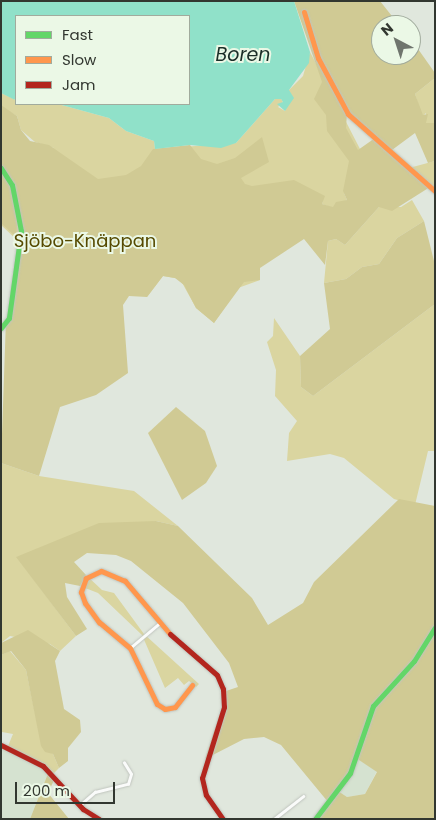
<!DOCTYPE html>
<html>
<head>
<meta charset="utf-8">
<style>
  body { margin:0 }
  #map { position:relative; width:436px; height:820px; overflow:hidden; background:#e0e7dd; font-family:Poppins,sans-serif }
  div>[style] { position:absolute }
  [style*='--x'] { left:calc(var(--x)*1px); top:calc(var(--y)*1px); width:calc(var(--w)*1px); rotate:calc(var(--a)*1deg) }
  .built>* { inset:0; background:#d5e2d0 }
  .green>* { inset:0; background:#dad5a0 }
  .forest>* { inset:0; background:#d0ca94 }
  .water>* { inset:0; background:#90e1c9 }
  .roads { filter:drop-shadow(0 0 1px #c0c5be) drop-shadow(0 0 1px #c0c5be) }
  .street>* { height:2.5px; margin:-1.25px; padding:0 1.25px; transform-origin:1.25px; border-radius:1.25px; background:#fafbfa }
  .fast>* { height:5px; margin:-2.5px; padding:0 2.5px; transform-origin:2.5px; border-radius:2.5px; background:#63d668 }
  .slow>* { height:5px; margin:-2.5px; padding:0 2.5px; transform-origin:2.5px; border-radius:2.5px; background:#ff974d }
  .jam>* { height:5px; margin:-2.5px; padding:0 2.5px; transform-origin:2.5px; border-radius:2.5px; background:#b3261e }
  span { translate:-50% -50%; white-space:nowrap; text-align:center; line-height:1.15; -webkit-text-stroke:4px #ebf8e6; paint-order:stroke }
  .park-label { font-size:18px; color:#564a00 }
  .water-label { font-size:19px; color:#1a2e28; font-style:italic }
  .frame { position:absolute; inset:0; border:2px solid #323730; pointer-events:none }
  .legend { position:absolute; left:15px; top:15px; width:175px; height:90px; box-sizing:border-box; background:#ebf8e6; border:1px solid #a1ab9d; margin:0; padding:6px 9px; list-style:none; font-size:15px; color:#323730 }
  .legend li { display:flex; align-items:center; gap:10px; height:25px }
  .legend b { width:25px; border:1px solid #a1ab9d }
  .north { position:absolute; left:371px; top:15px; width:50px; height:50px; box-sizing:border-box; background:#ebf8e6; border:1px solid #a1ab9d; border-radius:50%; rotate:320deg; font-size:14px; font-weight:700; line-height:20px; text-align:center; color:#323730 }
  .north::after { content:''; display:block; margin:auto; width:18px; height:22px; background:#6f756d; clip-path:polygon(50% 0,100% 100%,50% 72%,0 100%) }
  .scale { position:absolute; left:15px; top:782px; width:100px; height:22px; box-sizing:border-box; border:2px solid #323730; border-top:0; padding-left:6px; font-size:15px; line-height:18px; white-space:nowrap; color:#323730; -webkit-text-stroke:4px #ebf8e6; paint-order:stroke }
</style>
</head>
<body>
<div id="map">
  <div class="built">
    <div style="clip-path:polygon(1px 744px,49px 771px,30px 819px,1px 819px)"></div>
    <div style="clip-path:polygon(356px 758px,377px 771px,365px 794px,347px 797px,338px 791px)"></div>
  </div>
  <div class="green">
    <div style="clip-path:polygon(evenodd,310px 52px,360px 149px,344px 193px,347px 200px,333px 208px,322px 204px,323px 200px,250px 255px,260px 280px,238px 288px,214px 323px,196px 308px,180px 279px,163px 276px,147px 297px,19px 242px,1px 225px,1px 93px,16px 100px,16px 104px,58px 104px,109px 118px,126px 131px,154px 141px,155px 149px,236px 143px,275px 99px,281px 99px,283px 102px,278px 107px,285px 111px,289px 90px,303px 76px,310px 52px,3px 108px,17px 116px,21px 130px,35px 142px,54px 148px,26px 145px,3px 108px)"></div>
    <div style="clip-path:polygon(435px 78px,435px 123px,426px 123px,426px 113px,423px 116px,420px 110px,415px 94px)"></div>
    <div style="clip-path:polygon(435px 161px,435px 189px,409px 168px)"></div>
    <div style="clip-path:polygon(412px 200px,424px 221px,397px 238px,379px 264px,362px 267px,346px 279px,324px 283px,328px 241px,336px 239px,345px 245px,379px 207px,401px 207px)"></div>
    <div style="clip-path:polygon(435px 304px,435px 451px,428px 451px,415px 505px,394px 499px,344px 458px,330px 454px,287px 461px,289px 433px,297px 421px,275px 396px,276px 370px,267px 342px,273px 336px,274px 318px,300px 356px,301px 387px,313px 396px)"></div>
    <div style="clip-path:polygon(1px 463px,39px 476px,134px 491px,178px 526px,156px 521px,17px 557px,76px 636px,60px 651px,50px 644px,10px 636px,1px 643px)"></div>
    <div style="clip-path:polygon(86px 575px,102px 590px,114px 593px,144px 634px,199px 684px,196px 687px,189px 681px,184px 685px,178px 678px,165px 688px,142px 635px,98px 593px,80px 586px)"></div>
    <div style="clip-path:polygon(10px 651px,26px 670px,42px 746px,53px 754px,59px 768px,52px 775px,8px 746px,13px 734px,2px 732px,1px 736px,1px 655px)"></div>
  </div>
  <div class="forest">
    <div style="clip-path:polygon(evenodd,294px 1px,380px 1px,399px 25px,381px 25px,381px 55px,411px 55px,411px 39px,435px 73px,435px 78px,415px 94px,423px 115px,428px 114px,426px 123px,435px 123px,435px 161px,428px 163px,415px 133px,392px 150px,430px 187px,392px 211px,379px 207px,345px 245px,336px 239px,328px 241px,325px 265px,304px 239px,260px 268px,260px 280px,244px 282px,214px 323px,196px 308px,184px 285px,175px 278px,163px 276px,147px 297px,129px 296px,123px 305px,128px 373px,96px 395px,60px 407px,39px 476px,1px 463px,6px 319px,13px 300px,19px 242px,18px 216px,16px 237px,1px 223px,1px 105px,17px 116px,21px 130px,30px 141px,49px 145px,98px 179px,126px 175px,141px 166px,153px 149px,190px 145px,201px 159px,217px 164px,235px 158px,262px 137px,269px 162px,241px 178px,245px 184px,252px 186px,294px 180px,325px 196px,322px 204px,333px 207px,336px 202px,347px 200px,343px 191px,349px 161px,327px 131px,326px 115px,314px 99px,322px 82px,294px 1px,347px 112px,375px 138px,358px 150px,346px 128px,347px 112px)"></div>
    <div style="clip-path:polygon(424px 221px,435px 265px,435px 304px,313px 396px,301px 387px,300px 356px,330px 329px,324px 283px,346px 279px,362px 267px,379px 264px,397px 238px)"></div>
    <div style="clip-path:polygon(176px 407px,205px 431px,217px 466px,206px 483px,182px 500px,148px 433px)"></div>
    <div style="clip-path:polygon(evenodd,399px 499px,435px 506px,435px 819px,313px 819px,328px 802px,281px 745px,264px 737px,244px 739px,205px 759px,222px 707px,223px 692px,238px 687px,229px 663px,183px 603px,131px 561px,116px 555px,87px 553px,74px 562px,86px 575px,80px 586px,65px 583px,67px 597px,87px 629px,76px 636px,16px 557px,99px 523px,156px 521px,178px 526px,252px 598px,268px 625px,303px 603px,314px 582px,399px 499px,356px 758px,377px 772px,365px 794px,347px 797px,338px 791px,356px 758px)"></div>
    <div style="clip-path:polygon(28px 630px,60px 651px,55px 661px,64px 709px,80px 720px,81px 732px,68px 748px,68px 761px,59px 768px,53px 754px,45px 752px,41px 746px,26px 670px,11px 651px,1px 655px,1px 643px)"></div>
    <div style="clip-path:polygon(49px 771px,55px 778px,48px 793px,69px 819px,30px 819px)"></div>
  </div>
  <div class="water">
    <div style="clip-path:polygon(1px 1px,294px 1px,310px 52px,309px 63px,289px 90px,294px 98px,285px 111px,277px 104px,283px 102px,281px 99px,275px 99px,236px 143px,221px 148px,190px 145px,155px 149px,154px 141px,126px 131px,109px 118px,58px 104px,189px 104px,189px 16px,16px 16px,16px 100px,13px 99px,1px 93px)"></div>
  </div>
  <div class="roads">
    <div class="street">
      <div style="--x:130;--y:648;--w:38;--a:-40"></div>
      <div style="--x:80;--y:805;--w:20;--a:-41"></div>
      <div style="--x:95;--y:792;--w:34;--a:-14"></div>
      <div style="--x:128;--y:784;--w:10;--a:-73"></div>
      <div style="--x:131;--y:774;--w:13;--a:-122"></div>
      <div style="--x:274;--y:819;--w:37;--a:-38"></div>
    </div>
    <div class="fast">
      <div style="--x:1;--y:168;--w:20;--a:57"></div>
      <div style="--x:12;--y:185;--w:47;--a:78.9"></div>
      <div style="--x:21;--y:231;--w:88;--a:97.9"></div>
      <div style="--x:9;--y:318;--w:13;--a:129"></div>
      <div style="--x:315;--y:819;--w:58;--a:-52.7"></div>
      <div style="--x:350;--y:773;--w:71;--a:-71.1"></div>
      <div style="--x:373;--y:706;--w:61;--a:-47.7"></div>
      <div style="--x:414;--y:661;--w:39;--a:-58"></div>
    </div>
    <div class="slow">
      <div style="--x:304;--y:12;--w:48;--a:73.1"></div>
      <div style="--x:318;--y:58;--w:64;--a:61.8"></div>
      <div style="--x:348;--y:114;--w:116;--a:41.5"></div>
      <div style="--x:170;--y:634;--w:70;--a:-130.3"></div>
      <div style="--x:125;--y:581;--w:26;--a:-157"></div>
      <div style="--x:101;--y:571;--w:17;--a:155"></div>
      <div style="--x:86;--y:578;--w:15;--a:110"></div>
      <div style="--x:81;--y:592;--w:12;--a:70"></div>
      <div style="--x:85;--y:603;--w:24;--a:54"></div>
      <div style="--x:99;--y:622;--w:40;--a:40"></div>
      <div style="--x:130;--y:648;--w:62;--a:64.3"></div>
      <div style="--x:157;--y:704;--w:9;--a:32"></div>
      <div style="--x:165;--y:709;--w:10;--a:-11"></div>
      <div style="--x:175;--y:707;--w:28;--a:-52"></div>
    </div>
    <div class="jam">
      <div style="--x:170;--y:634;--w:62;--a:41.1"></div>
      <div style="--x:217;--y:675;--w:15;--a:67"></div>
      <div style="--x:223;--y:689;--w:18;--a:87"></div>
      <div style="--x:224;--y:707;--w:74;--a:107.2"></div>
      <div style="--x:202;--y:778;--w:17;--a:77"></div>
      <div style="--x:206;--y:795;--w:29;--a:55"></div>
      <div style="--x:1;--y:745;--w:47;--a:26.6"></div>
      <div style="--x:43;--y:766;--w:59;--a:47.1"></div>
      <div style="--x:83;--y:809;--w:19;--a:32"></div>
    </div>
  </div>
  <div class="park-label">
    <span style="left:85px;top:241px">Sjöbo-Knäppan</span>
  </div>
  <div class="water-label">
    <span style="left:243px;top:55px">Boren</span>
  </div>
  <div class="frame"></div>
  <ul class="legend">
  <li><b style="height:6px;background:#63d668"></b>Fast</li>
  <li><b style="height:6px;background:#ff974d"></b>Slow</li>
  <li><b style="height:6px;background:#b3261e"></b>Jam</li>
  </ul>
  <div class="north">N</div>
  <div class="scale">200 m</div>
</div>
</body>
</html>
